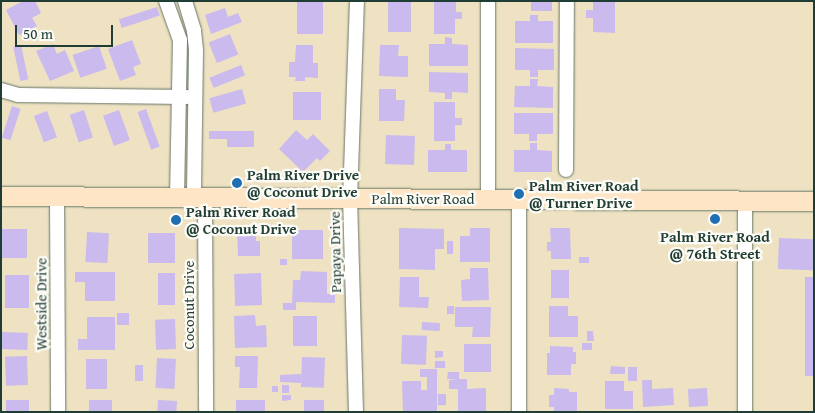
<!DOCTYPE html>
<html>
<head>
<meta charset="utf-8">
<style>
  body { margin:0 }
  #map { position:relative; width:815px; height:413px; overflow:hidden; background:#eee2c3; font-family:"Gentium Book Plus",serif }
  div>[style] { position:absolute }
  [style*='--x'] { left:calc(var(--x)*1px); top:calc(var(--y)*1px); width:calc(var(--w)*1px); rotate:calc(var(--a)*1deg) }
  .building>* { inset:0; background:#cabaed; transform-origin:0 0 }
  .roads { filter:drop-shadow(0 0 1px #677766) drop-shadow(0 0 1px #677766) }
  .street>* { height:14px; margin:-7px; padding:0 7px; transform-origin:7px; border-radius:7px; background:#fff }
  .secondary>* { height:19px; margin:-9.5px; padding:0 9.5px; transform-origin:9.5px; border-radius:9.5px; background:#fde5c5 }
  .dots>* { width:14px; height:14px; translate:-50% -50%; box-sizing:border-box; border:2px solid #fdfcf7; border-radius:50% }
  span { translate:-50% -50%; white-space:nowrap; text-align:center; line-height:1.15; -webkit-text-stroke:4.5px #fdfcf7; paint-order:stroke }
  .poi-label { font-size:15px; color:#1f3d34; font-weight:700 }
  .left { translate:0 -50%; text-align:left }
  .street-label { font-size:15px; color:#1f3d34 }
  .frame { position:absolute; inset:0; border:2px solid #1f3d34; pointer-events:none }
  .scale { position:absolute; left:15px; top:25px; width:98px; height:22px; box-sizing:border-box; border:2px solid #1f3d34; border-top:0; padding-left:6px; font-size:15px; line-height:18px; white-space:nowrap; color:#1f3d34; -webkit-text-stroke:4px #fdfcf7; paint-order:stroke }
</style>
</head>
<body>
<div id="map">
  <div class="building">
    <div style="clip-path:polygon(23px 1px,35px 1px,41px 13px,32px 18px,37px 26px,19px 35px,6px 10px)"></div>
    <div style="left:297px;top:1px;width:26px;height:33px"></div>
    <div style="left:388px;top:1px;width:23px;height:31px"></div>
    <div style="clip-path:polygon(434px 1px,456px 1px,456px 12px,462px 12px,462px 19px,455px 19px,455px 34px,434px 34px)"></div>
    <div style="left:531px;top:1px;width:21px;height:10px"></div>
    <div style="clip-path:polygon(593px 1px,615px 1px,615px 33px,593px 32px,593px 18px,586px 18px,586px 10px,593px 10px)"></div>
    <div style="left:157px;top:7px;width:9px;height:40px;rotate:72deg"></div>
    <div style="clip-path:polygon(225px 8px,228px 17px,238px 13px,242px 22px,211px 34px,205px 15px)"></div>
    <div style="clip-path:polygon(530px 15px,538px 15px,538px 21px,553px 21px,553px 43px,515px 43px,515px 21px,530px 21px)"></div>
    <div style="left:230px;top:34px;width:22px;height:23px;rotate:68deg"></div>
    <div style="clip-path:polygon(445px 37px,452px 38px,452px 44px,468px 45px,468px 66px,429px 66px,429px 44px,445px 44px)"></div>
    <div style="clip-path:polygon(132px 40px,141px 64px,133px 67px,136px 75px,120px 81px,108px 49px)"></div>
    <div style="clip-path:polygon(53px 44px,57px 54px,65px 50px,74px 71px,50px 81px,36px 51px)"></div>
    <div style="left:21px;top:45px;width:35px;height:8px;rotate:78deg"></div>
    <div style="clip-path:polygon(296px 45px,313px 45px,313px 63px,318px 63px,318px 78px,305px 77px,305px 81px,295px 81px,296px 77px,289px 77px,289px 62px,295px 62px)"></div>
    <div style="clip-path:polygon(380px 45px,399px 45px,398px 56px,408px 56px,408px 77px,379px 76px)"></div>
    <div style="left:99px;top:46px;width:24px;height:28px;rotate:71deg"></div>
    <div style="clip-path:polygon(515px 48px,554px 49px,554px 70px,538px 70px,538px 77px,530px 77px,530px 70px,515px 70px)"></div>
    <div style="left:241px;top:65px;width:11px;height:34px;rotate:68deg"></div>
    <div style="clip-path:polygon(429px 72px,468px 73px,468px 93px,452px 92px,452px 99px,445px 99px,445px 93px,429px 92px)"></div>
    <div style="clip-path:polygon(530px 79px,538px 79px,537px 86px,553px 87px,553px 108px,514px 107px,515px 86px,530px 86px)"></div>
    <div style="left:242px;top:89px;width:15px;height:34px;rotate:74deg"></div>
    <div style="clip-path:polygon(379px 89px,396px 89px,396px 100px,405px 100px,404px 121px,379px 121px)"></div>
    <div style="left:293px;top:92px;width:28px;height:28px"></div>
    <div style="clip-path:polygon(434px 102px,455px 102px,455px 118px,462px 118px,462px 125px,455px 125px,455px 141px,434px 141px)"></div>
    <div style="left:12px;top:106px;width:9px;height:33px;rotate:18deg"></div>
    <div style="left:146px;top:109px;width:40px;height:9px;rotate:70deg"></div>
    <div style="left:84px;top:110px;width:29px;height:15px;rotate:72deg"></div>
    <div style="left:119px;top:110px;width:32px;height:17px;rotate:70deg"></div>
    <div style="left:47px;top:111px;width:28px;height:14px;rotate:69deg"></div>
    <div style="clip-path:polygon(514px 113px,553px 113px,553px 134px,537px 134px,537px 141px,529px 141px,529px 134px,514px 134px)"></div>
    <div style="clip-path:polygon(296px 130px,307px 140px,313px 134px,330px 151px,320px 161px,317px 158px,303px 172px,279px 149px)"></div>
    <div style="clip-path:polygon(209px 131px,254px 131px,254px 147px,227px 147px,227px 139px,209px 139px)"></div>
    <div style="left:386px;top:135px;width:29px;height:29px;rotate:2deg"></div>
    <div style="clip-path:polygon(530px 143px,537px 143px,537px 150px,552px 151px,552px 172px,514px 172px,514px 150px,530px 150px)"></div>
    <div style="clip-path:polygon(445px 144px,451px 144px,451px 150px,467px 150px,467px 172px,428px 172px,428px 150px,445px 150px)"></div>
    <div style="clip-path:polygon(256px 226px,256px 241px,260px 241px,260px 256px,238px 256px,237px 227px)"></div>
    <div style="clip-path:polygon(399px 228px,444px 229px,444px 249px,435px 249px,435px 270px,399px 269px)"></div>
    <div style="clip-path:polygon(470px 228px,490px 228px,490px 262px,460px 262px,460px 236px,470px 236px)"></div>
    <div style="clip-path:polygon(550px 228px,570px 228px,571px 259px,551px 259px,551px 251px,547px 251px,547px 242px,551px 242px)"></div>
    <div style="left:2px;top:229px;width:25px;height:29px"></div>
    <div style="left:292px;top:230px;width:31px;height:29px"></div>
    <div style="left:87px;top:232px;width:22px;height:30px;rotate:3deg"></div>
    <div style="left:148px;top:233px;width:27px;height:30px"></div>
    <div style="left:779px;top:238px;width:35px;height:31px;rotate:2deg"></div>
    <div style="left:447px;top:241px;width:6px;height:13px"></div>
    <div style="left:579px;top:257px;width:10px;height:6px"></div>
    <div style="left:280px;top:259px;width:7px;height:6px"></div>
    <div style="clip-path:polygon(470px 268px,488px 268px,489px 300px,462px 301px,461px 280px,470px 279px)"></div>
    <div style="left:551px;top:270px;width:18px;height:28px"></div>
    <div style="clip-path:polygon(301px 271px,327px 272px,327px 294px,335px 294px,335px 303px,296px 302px,296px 310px,283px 310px,283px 303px,292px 303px,293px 280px,300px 280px)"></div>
    <div style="clip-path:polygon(75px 272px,115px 272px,115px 301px,85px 301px,85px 282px,75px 282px)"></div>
    <div style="left:158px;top:273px;width:17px;height:32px"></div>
    <div style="left:261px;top:273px;width:32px;height:27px;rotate:88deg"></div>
    <div style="left:5px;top:275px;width:24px;height:33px"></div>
    <div style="clip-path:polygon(400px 277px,419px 277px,419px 297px,429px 297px,428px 308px,399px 307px)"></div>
    <div style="left:805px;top:277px;width:9px;height:99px"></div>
    <div style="left:447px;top:306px;width:7px;height:8px"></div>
    <div style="clip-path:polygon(549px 306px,568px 306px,568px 316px,578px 316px,578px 337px,549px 337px)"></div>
    <div style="clip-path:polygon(455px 307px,491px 307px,490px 337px,472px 337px,473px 327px,455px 327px)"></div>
    <div style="left:117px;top:313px;width:12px;height:12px"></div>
    <div style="clip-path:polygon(255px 315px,256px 326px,266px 325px,267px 347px,235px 348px,234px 316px)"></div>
    <div style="left:317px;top:316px;width:30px;height:24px;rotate:90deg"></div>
    <div style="clip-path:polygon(87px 317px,115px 317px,115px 350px,78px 350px,78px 339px,87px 339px)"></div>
    <div style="left:175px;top:319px;width:30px;height:20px;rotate:88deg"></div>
    <div style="left:422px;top:322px;width:18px;height:8px;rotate:3deg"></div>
    <div style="clip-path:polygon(587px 331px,593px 331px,594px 341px,587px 341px)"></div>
    <div style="left:1px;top:332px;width:27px;height:17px;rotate:2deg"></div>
    <div style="left:402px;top:335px;width:25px;height:29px;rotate:2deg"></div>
    <div style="left:582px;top:343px;width:10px;height:7px"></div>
    <div style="left:464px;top:344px;width:27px;height:28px"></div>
    <div style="clip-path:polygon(550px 346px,573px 347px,573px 352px,576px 352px,576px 364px,571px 364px,571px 375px,547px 375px,547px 353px,550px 353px)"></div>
    <div style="clip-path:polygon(435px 351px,443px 351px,443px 357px,435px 358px)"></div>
    <div style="left:27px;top:356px;width:29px;height:22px;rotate:88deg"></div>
    <div style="clip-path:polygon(235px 356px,258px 356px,257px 388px,239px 388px,240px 367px,235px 367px)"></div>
    <div style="left:302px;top:357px;width:23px;height:30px;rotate:2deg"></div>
    <div style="left:157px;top:358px;width:19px;height:30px;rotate:3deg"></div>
    <div style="left:86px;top:359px;width:21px;height:30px"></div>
    <div style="left:435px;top:361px;width:10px;height:7px"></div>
    <div style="left:135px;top:365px;width:8px;height:16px"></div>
    <div style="clip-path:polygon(611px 366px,625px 367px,625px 374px,610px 374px)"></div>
    <div style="left:628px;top:367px;width:9px;height:14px"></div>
    <div style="clip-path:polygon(420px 369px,437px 369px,437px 411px,403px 412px,402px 381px,421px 381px,421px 390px,427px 390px,427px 377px,420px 377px)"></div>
    <div style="clip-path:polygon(448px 372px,459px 372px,459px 379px,467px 379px,467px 389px,486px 388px,486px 412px,458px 412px,458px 389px,449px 389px,449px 380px,457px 379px,447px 379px)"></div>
    <div style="clip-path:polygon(301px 374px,301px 383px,280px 382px,280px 375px)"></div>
    <div style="clip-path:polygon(642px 380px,652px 380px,652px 389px,673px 388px,674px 405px,643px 407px)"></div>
    <div style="clip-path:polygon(605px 381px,624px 381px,624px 391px,633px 391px,633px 409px,605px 409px)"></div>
    <div style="left:282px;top:385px;width:7px;height:8px"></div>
    <div style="left:272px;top:386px;width:6px;height:6px"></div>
    <div style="clip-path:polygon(554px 388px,569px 389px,569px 392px,577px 392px,577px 412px,554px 412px,554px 407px,549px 407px,549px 395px,554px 395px)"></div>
    <div style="left:707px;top:388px;width:18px;height:19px;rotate:87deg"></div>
    <div style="left:438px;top:394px;width:8px;height:11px"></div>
    <div style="clip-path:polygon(282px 395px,291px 395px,291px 400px,282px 401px)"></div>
    <div style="left:6px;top:400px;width:23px;height:12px"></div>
    <div style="left:89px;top:400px;width:23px;height:12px"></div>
    <div style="left:158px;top:400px;width:19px;height:12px;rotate:3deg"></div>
    <div style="left:236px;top:400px;width:29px;height:12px"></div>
    <div style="left:304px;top:400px;width:20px;height:12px"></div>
  </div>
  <div class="roads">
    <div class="street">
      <div style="--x:166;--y:1;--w:41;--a:70.3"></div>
      <div style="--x:180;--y:40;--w:157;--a:91.1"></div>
      <div style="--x:185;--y:1;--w:31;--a:73"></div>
      <div style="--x:194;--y:31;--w:19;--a:84"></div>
      <div style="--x:196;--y:50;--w:148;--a:90.8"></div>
      <div style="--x:488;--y:1;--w:198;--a:90"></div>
      <div style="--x:1;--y:90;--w:18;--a:16"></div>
      <div style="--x:18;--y:95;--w:169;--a:0.7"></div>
      <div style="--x:566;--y:170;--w:169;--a:-89.7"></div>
      <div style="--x:57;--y:197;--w:215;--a:89.7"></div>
      <div style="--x:205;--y:198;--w:214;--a:89.7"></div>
      <div style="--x:519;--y:200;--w:212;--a:90"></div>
      <div style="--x:745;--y:201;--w:211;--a:90"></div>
      <div style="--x:356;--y:412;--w:212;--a:-91.6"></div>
      <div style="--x:350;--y:200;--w:199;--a:-88"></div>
    </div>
    <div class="secondary">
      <div style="--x:1;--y:196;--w:813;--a:0.35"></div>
    </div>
  </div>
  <div class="dots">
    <div style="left:237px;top:183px;background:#1f6fb2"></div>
    <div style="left:519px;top:194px;background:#1f6fb2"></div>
    <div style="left:715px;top:219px;background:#1f6fb2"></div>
    <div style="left:176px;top:220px;background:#1f6fb2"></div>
  </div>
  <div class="poi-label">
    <span class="left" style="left:247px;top:183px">Palm River Drive<br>@ Coconut Drive</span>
    <span class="left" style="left:529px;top:194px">Palm River Road<br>@ Turner Drive</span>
    <span class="left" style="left:186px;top:220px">Palm River Road<br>@ Coconut Drive</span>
    <span style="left:715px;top:245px">Palm River Road<br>@ 76th Street</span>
  </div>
  <div class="street-label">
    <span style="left:423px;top:199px">Palm River Road</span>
    <span style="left:335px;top:252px;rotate:-91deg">Papaya Drive</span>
    <span style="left:41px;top:304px;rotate:-90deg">Westside Drive</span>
    <span style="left:189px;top:305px;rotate:-90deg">Coconut Drive</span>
  </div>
  <div class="frame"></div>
  <div class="scale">50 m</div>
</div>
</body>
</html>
